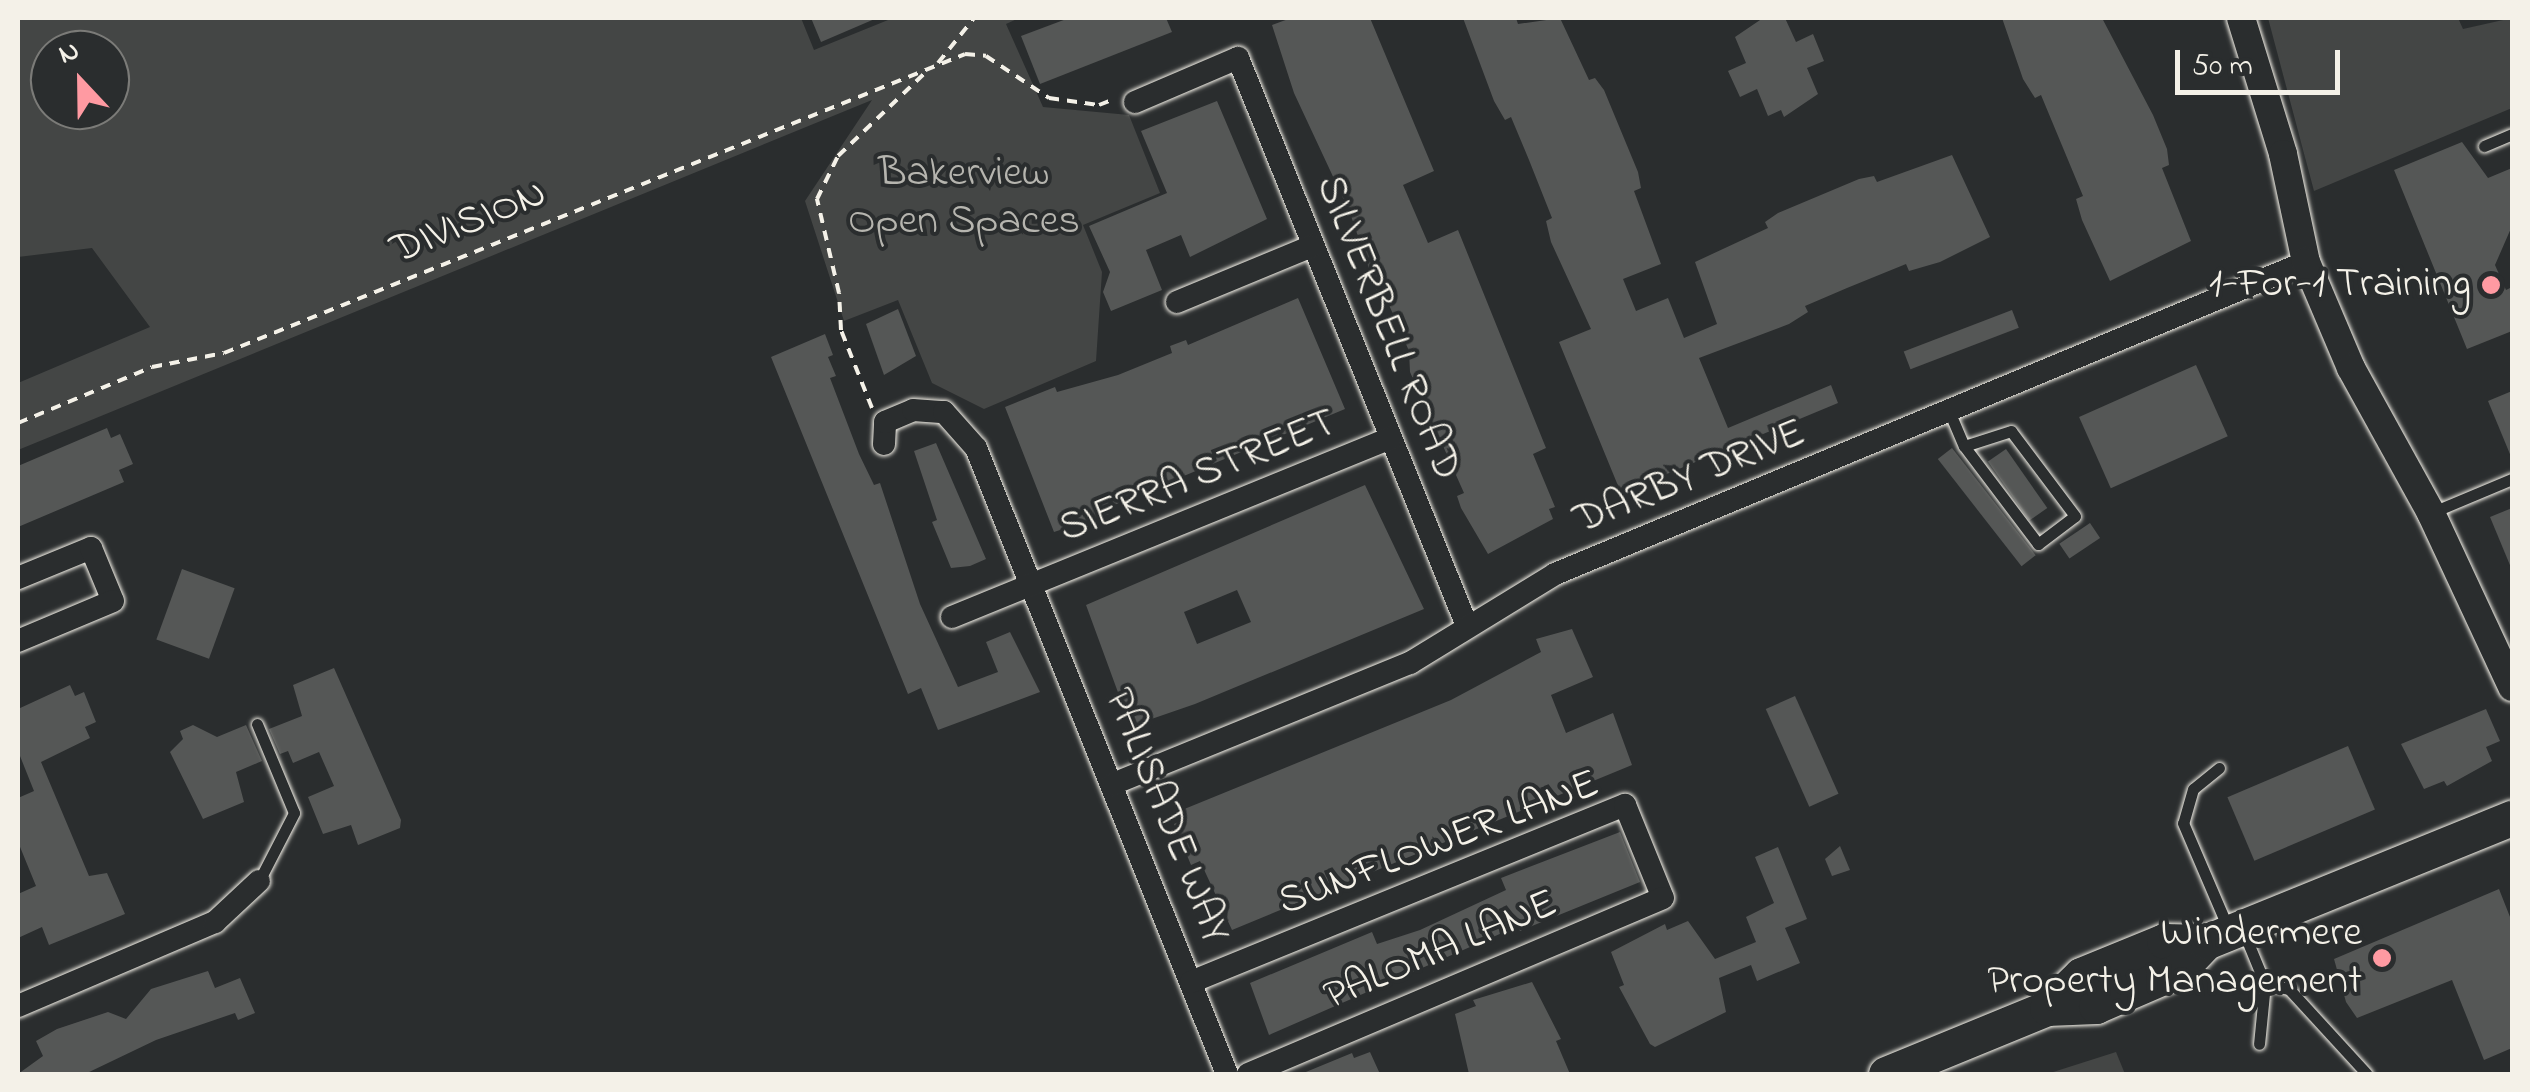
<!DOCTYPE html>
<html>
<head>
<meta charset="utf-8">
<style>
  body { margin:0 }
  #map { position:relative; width:2530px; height:1092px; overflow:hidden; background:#2a2d2e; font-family:"Indie Flower",sans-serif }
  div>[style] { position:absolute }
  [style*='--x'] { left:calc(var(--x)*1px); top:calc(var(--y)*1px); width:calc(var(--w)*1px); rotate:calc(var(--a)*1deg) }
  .green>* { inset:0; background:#444645 }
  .building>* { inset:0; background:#555756; transform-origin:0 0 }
  .path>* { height:4px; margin-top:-2px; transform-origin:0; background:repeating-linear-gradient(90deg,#f4f1e8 0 10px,transparent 0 18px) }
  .roads { filter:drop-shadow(0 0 2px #f4f1e8) drop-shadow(0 0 2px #f4f1e8) }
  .service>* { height:11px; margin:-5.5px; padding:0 5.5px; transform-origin:5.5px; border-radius:5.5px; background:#2a2d2e }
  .minor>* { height:22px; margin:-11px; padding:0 11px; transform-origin:11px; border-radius:11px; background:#2a2d2e }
  .tertiary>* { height:28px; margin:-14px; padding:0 14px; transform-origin:14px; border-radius:14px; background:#2a2d2e }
  .primary>* { height:35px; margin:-17.5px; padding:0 17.5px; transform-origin:17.5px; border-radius:17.5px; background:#2a2d2e }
  .dots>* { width:28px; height:28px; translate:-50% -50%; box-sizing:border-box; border:5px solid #2a2d2e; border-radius:50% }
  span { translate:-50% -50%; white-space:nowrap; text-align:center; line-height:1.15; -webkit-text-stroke:8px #2a2d2e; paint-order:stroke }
  .park-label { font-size:42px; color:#b6b5af }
  .street-label { font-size:42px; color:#f4f1e8 }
  .poi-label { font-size:42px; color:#f4f1e8 }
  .right { translate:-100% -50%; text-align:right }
  .frame { position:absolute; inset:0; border:20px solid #f4f1e8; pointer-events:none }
  .north { position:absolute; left:30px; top:30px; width:100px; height:100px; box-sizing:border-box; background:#2a2d2e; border:2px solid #7b7b78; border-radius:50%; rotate:338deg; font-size:28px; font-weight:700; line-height:40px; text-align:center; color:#f4f1e8 }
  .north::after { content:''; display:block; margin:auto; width:35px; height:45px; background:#ff9aa2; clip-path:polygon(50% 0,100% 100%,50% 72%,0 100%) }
  .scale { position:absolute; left:2175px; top:50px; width:165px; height:45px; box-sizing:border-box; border:5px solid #f4f1e8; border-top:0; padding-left:12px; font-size:30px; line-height:35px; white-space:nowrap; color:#f4f1e8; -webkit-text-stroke:8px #2a2d2e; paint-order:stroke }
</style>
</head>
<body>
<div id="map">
  <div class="green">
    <div style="clip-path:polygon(evenodd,18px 18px,801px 18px,814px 50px,893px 18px,1019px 18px,1006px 24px,1043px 107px,1129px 115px,1160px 193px,1083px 225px,1102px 272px,1096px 361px,984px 409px,932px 383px,898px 300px,844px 321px,805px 201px,872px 100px,18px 450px,18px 383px,150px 327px,92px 248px,18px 257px,18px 18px,50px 50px,110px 50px,110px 110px,50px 110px,50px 50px)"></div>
    <div style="clip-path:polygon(2268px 18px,2458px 18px,2463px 29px,2512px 18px,2512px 108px,2314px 191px)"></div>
    <div style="clip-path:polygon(2116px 1052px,2125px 1074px,2047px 1074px)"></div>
  </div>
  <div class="building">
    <div style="clip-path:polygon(811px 18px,877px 18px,821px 42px)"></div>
    <div style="clip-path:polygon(1069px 18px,1166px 18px,1172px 32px,1040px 84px,1021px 36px)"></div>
    <div style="clip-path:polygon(1291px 18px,1370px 18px,1434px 171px,1403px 185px,1428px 243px,1458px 230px,1546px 448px,1533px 454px,1555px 507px,1549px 509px,1553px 519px,1488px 554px,1461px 508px,1457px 496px,1464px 493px,1410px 372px,1409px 351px,1386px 298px,1380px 301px,1350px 213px,1294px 93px,1272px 25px)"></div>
    <div style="clip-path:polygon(1463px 18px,1516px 18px,1518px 24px,1560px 18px,1589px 80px,1595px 78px,1604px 90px,1638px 172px,1641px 188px,1634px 191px,1661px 264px,1623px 279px,1636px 311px,1668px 298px,1684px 338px,1717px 324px,1695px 262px,1768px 228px,1765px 222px,1778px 213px,1859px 179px,1874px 176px,1877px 182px,1952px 155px,1990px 237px,1940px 262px,1909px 271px,1906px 264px,1847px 288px,1805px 306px,1808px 312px,1789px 324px,1699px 358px,1728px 428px,1831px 385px,1838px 403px,1621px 493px,1559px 342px,1591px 329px,1551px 242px,1546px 221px,1552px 218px,1529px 160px,1511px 117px,1505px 120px,1494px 101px)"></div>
    <div style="clip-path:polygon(1763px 18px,1785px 18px,1796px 42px,1813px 34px,1824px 61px,1807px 68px,1818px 94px,1784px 117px,1781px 110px,1768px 116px,1757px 89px,1740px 97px,1728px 71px,1746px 63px,1735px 37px)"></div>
    <div style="clip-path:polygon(2002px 18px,2102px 18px,2153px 115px,2167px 149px,2169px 165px,2162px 168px,2191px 241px,2110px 281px,2082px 220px,2076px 199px,2083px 196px,2041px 95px,2035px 98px,2023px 79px)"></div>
    <div style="clip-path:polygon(1217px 101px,1267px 219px,1190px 257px,1181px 235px,1146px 250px,1162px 290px,1111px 311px,1103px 292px,1110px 272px,1089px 226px,1167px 193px,1141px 131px)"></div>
    <div style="clip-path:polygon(2462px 142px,2488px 178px,2512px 168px,2512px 226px,2495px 265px,2506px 290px,2512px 287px,2512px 331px,2467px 349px,2394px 170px)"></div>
    <div style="clip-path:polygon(1298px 298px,1345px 409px,1107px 508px,1109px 514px,1054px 532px,1005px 407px,1055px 387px,1057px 392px,1118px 375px,1172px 353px,1170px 346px,1186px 340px,1188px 345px)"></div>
    <div style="clip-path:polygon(898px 309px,916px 356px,884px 375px,866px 324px)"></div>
    <div style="left:2012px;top:310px;width:19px;height:116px;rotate:69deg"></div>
    <div style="clip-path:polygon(825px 334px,833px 355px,828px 357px,836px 376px,830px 378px,859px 454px,874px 485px,880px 483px,920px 604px,958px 687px,998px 672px,986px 642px,1010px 632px,1040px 692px,938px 730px,921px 688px,908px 694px,771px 357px)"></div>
    <div style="left:2196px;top:365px;width:78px;height:128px;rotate:66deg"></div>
    <div style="clip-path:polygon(2512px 391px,2512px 459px,2488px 401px)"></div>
    <div style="clip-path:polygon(107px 428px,111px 438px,120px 434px,133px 464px,119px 470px,124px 482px,18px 527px,18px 466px)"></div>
    <div style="clip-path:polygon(936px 443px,986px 559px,970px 566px,951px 568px,932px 522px,937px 520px,914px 451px)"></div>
    <div style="left:1952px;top:448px;width:136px;height:18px;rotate:52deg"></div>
    <div style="left:2006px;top:449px;width:72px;height:22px;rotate:55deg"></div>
    <div style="clip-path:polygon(evenodd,1365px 485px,1424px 609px,1195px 704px,1137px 724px,1133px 715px,1127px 717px,1086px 605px,1365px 485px,1237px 590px,1251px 622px,1197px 644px,1184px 612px,1237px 590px)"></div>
    <div style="clip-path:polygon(2512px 508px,2512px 570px,2490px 517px)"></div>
    <div style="left:2090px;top:523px;width:18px;height:37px;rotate:56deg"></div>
    <div style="left:182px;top:569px;width:56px;height:75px;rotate:20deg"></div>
    <div style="clip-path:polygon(1572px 629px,1593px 677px,1551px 695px,1566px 733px,1613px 713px,1632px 765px,1232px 930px,1200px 861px,1191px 865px,1174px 824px,1180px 821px,1177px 812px,1451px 700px,1541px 652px,1536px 639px)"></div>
    <div style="clip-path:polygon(334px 668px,401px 820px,400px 828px,358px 845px,351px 825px,323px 834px,308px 797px,334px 786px,319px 752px,293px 763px,288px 751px,280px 754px,269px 729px,302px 716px,293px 685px)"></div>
    <div style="clip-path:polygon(70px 685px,75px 696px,84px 692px,96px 722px,85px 727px,90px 738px,41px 762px,89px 876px,107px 873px,125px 914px,49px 945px,42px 927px,18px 938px,18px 894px,36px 886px,18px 842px,18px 798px,34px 791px,18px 751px,18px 709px)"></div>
    <div style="left:1795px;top:696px;width:107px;height:32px;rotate:66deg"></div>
    <div style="clip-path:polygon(2486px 709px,2500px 741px,2486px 747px,2492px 761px,2447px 786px,2444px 781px,2424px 789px,2401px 744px)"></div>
    <div style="clip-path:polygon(193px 725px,217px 737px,246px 725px,262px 761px,236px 772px,244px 802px,203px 819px,170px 752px,183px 739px,180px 731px)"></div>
    <div style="left:2348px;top:746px;width:69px;height:131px;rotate:67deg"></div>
    <div style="clip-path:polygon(1620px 832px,1640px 882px,1520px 931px,1518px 926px,1269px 1035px,1250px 983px,1372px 932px,1377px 944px,1420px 930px,1506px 890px,1501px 878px)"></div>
    <div style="clip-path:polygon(1840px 846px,1850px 870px,1832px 876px,1825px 859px)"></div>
    <div style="clip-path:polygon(1778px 847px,1807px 919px,1785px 928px,1800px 963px,1757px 981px,1751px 965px,1719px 978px,1726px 1012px,1655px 1047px,1650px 1044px,1619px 987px,1624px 985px,1611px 952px,1665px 924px,1667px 930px,1688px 921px,1715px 959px,1756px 942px,1746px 917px,1774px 903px,1755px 857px)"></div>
    <div style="clip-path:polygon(2499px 889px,2512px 922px,2512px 1048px,2484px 1060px,2452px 980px,2357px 1018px,2346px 1002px,2334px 959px)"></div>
    <div style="clip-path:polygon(208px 971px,215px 988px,240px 978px,255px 1013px,238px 1020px,235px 1013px,156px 1040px,85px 1074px,18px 1074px,43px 1056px,36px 1041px,57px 1029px,108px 1012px,126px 1019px,151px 989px)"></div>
    <div style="clip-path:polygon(1532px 982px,1561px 1039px,1556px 1041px,1570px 1074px,1469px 1074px,1455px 1014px,1476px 1006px,1473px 1000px)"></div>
    <div style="clip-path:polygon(1370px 1052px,1380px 1074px,1301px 1074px,1352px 1053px,1354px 1058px)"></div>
  </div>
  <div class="path">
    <div style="--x:938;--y:63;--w:58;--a:-51.3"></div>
    <div style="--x:872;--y:408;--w:84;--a:-111.7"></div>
    <div style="--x:841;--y:330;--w:37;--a:-93"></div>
    <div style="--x:839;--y:293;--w:97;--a:-103.2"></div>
    <div style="--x:817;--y:199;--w:48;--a:-64"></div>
    <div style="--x:838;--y:156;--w:127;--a:-43.7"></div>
    <div style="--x:18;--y:423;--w:145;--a:-22.7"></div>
    <div style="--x:152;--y:367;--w:73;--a:-11"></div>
    <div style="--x:224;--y:353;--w:799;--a:-21.97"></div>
    <div style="--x:965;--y:54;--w:21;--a:5"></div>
    <div style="--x:986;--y:56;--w:76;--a:33.7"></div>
    <div style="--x:1049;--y:98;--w:50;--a:8"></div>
    <div style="--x:1099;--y:105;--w:14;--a:-21"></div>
  </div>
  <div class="roads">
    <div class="service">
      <div style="--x:2484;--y:146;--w:30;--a:-23"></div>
      <div style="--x:1949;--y:411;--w:38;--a:67"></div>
      <div style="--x:1964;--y:446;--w:123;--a:52.9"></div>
      <div style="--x:2038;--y:544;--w:46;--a:-37.1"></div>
      <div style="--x:2075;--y:516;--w:106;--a:-127"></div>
      <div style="--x:2011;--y:431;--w:49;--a:162.3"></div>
      <div style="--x:2433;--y:512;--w:86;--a:-22.7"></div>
      <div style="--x:257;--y:724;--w:96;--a:67.4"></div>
      <div style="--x:294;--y:813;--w:76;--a:117.2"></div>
      <div style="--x:2219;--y:768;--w:33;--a:141"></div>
      <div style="--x:2193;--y:789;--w:35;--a:106"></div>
      <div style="--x:2183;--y:823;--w:114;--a:66.8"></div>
      <div style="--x:2244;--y:933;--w:55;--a:67.6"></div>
      <div style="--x:2265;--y:984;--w:60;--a:95.7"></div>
      <div style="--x:2265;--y:984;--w:25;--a:12"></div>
      <div style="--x:2289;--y:989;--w:115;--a:47.5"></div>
    </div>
    <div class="minor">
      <div style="--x:1135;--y:102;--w:112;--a:-23.1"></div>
      <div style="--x:1238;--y:58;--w:612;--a:68.04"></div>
      <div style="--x:1177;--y:302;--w:146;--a:-22.5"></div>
      <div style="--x:884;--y:444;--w:22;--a:-87"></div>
      <div style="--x:885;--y:422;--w:30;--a:-23"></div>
      <div style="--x:913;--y:410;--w:31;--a:4"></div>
      <div style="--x:944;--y:412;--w:48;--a:48.4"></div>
      <div style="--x:976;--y:448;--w:674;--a:68.15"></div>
      <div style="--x:18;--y:578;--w:79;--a:-22.3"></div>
      <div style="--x:91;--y:548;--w:57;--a:67.5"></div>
      <div style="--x:113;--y:601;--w:103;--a:157.2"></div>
      <div style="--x:952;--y:617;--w:474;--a:-22.2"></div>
      <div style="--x:1113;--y:784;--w:321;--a:-22.2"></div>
      <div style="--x:1410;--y:663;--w:170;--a:-31.5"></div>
      <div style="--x:1555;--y:574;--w:813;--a:-22.56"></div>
      <div style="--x:1191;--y:982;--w:469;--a:-22.2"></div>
      <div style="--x:1625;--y:805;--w:100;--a:67.8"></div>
      <div style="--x:1663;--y:898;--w:451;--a:157"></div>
      <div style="--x:18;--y:1006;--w:214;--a:-23.1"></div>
      <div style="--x:215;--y:922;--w:60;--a:-43"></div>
    </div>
    <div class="tertiary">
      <div style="--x:2241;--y:18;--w:142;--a:72.8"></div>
      <div style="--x:2283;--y:154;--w:110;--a:78"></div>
      <div style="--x:2306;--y:262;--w:115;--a:67"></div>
      <div style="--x:2351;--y:368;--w:166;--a:61.1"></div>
      <div style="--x:2431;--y:513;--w:192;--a:65"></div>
    </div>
    <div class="primary">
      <div style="--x:2047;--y:1008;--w:47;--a:-44.1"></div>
      <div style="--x:2081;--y:975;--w:90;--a:-22.3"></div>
      <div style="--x:2164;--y:941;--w:42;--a:1.4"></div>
      <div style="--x:1886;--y:1074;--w:174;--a:-22.3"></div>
      <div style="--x:2047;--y:1008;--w:49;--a:-2.3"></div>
      <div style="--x:2096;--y:1006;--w:90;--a:-23.4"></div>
      <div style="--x:2179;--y:970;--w:39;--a:-46"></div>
      <div style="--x:2206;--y:942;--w:330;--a:-22.1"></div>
    </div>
  </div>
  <div class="dots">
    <div style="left:2491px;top:285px;background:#ff9aa2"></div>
    <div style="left:2382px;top:958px;background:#ff9aa2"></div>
  </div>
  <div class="park-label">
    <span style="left:964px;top:198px">Bakerview<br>Open Spaces</span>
  </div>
  <div class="street-label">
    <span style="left:469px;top:223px;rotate:-22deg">DIVISION</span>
    <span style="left:1387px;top:328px;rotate:68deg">SILVERBELL ROAD</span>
    <span style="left:1198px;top:477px;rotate:-22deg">SIERRA STREET</span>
    <span style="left:1690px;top:478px;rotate:-22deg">DARBY DRIVE</span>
    <span style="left:1166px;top:816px;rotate:68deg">PALISADE WAY</span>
    <span style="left:1439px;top:844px;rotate:-21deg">SUNFLOWER LANE</span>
    <span style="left:1441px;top:951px;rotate:-23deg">PALOMA LANE</span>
  </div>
  <div class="poi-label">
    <span class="right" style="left:2471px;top:285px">1-For-1 Training</span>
    <span class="right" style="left:2362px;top:958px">Windermere<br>Property Management</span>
  </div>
  <div class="frame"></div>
  <div class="north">N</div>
  <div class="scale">50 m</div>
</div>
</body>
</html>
